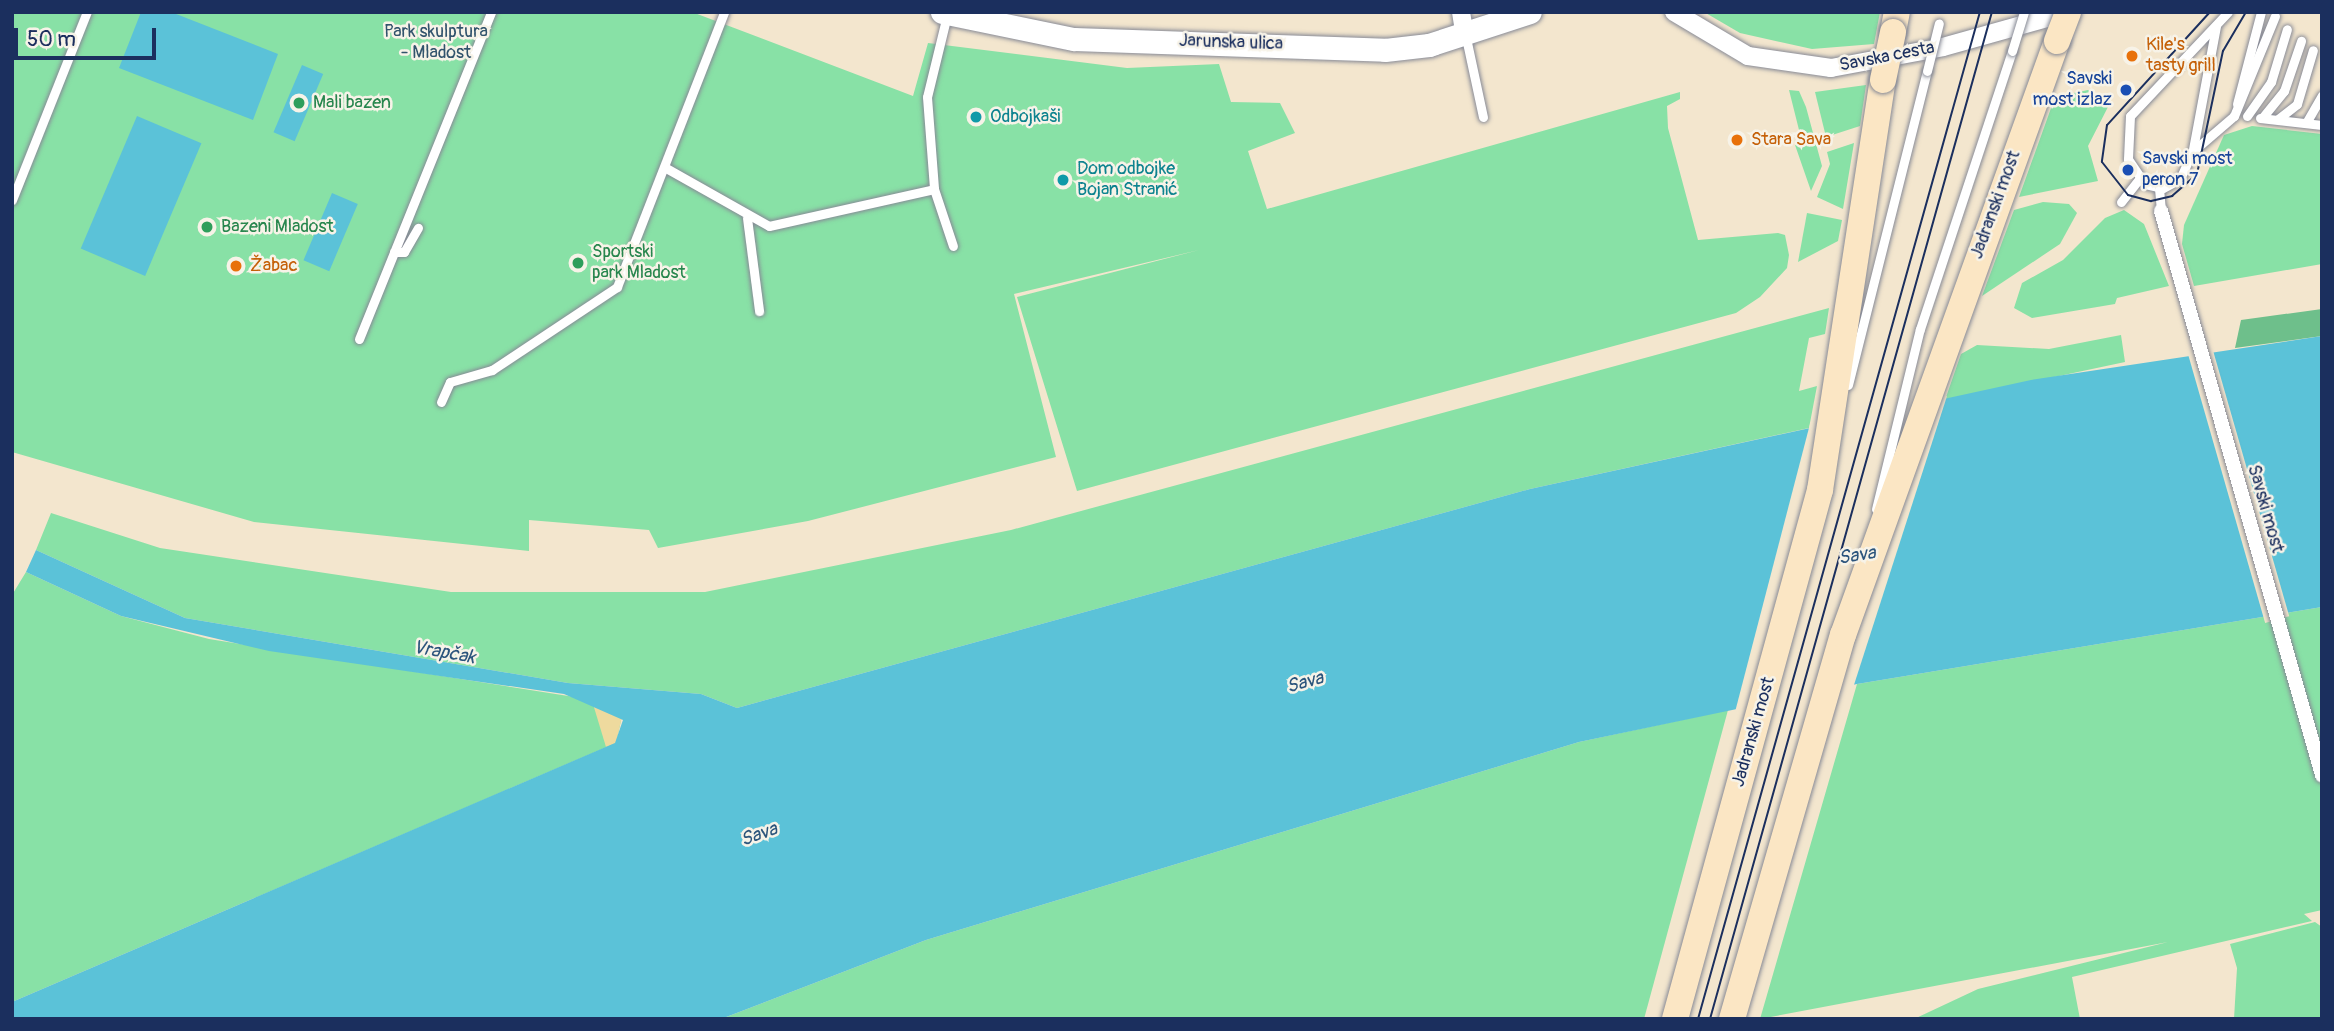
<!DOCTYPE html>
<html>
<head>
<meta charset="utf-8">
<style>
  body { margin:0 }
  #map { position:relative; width:2334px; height:1031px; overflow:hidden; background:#f3e6ce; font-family:Pangolin,sans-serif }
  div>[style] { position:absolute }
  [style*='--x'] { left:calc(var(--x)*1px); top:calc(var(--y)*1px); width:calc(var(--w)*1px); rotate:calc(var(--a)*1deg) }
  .green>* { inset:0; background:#88e1a6 }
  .forest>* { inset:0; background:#6ebf8b }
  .sand>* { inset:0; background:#eeda9e }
  .water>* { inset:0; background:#5bc2d8; transform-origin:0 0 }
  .pier>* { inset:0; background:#f3e6ce; transform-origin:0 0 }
  .roads { filter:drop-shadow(0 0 2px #878a96) drop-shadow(0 0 2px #878a96) }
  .service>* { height:9px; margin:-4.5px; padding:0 4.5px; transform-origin:4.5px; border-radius:4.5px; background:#fff }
  .pedestrian>* { height:14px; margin:-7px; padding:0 7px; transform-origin:7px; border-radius:7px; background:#fff }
  .minor>* { height:18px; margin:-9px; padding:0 9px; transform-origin:9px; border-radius:9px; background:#fff }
  .tertiary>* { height:23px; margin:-11.5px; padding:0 11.5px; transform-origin:11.5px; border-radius:11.5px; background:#fff }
  .secondary>* { height:26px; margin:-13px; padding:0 13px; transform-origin:13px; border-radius:13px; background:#fbe6c4 }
  .tram>* { height:2px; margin:-1px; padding:0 1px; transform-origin:1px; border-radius:1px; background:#1b2f5e }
  .bridges { filter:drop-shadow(0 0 2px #878a96) drop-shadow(0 0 2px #878a96) }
  .service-bridge>* { height:9px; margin:-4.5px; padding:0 4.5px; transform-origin:4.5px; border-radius:4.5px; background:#fff }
  .secondary-bridge>* { height:26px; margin:-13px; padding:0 13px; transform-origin:13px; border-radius:13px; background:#fbe6c4 }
  .dots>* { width:19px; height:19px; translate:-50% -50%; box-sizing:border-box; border:4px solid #f7f3e8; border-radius:50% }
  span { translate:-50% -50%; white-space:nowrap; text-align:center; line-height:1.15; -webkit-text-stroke:5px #f7f3e8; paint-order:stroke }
  .park-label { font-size:18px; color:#31536c }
  .street-label { font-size:18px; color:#1b2f5e }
  .food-label { font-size:18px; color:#c56008 }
  .left { translate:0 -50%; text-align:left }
  .transit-label { font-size:18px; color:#164399 }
  .right { translate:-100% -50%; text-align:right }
  .leisure-label { font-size:18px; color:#27864d }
  .culture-label { font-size:18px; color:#0d838f }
  .water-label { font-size:19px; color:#2b547c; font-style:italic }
  .frame { position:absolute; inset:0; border:14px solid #1b2f5e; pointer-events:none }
  .scale { position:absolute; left:14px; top:28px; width:142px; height:32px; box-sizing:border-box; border:4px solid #1b2f5e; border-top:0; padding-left:9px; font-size:21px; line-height:24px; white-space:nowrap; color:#1b2f5e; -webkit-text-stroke:5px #f7f3e8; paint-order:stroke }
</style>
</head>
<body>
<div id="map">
  <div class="green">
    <div style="clip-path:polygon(12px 12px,692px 12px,913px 96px,928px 43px,1127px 68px,1219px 64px,1231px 102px,1280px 103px,1295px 133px,1248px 151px,1267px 209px,1680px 92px,1680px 99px,1667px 106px,1668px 128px,1698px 240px,1778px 233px,1785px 235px,1789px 255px,1787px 268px,1760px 297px,1736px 313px,1077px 491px,1017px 297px,1199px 250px,1014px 294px,1056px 457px,808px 521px,658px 548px,649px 530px,529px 520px,529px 551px,254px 522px,12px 452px)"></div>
    <div style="clip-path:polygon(1704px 12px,1880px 12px,1874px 44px,1812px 49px,1740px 33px)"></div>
    <div style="clip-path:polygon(1866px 85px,1860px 126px,1826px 137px,1815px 92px)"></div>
    <div style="clip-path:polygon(1789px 90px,1799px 91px,1806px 107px,1822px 166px,1811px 191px,1795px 145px,1800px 134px)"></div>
    <div style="clip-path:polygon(2088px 90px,2110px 103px,2088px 146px,2098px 181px,2019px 197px,2055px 97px)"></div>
    <div style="clip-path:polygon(2252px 126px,2322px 134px,2322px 264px,2194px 286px,2182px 244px,2184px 225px,2224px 135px)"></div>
    <div style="clip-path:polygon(1854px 143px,1843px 209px,1817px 197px,1830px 164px,1827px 152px)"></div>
    <div style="clip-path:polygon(2043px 202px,2069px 204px,2077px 213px,2060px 244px,1982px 296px,2014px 210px)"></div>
    <div style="clip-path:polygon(2124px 210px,2144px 224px,2169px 286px,2117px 298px,2115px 304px,2032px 318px,2014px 308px,2022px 283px,2063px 260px,2105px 218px)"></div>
    <div style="clip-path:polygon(1807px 213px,1842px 220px,1838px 241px,1798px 262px)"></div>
    <div style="clip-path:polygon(1829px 308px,1825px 334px,1809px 338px,1799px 391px,1817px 386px,1809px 428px,1530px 489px,737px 708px,701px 694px,568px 683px,185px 618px,36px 550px,51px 513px,160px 548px,451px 592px,705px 592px,1011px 530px)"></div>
    <div style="clip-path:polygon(2121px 335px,2125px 362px,1945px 400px,1961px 354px,1977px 345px,2049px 349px)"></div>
    <div style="clip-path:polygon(26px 572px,121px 616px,209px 639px,581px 698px,622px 716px,616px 743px,12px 1002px,12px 595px)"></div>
    <div style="clip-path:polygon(2322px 607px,2322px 910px,2304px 914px,2312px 921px,2072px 977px,2080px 1019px,1914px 1019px,1978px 989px,2168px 942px,1760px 1019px,1857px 684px)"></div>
    <div style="clip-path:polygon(1728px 710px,1644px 1019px,721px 1019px,926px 940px,1579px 742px)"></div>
    <div style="clip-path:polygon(2315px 922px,2322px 927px,2322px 1019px,2234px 1019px,2237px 968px,2230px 944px)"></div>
  </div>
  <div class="forest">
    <div style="clip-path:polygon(2322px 309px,2322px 336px,2235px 348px,2241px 320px)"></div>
  </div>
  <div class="sand">
    <div style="clip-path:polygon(593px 704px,622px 716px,616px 743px,606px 747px)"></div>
  </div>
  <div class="water">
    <div style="clip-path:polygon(141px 12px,171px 12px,278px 54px,253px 120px,119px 68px)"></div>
    <div style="left:302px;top:65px;width:23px;height:73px;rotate:23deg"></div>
    <div style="left:137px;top:116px;width:70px;height:144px;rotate:23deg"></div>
    <div style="left:332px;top:193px;width:28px;height:73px;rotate:23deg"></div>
    <div style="clip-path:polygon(2322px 336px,2322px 607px,1857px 684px,1579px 742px,926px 940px,721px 1019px,12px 1019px,12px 1002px,615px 743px,623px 720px,564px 694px,269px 651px,121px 616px,26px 572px,36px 550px,185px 618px,568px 683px,701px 694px,737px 708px,1530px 489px,2031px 380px)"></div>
  </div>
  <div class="pier">
    <div style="left:2212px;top:347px;width:280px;height:25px;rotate:74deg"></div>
    <div style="clip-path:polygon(1947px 396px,1853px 688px,1735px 712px,1810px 424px)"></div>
  </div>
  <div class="roads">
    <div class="service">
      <div style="--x:2228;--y:12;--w:143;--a:133.3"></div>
      <div style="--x:2130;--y:116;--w:43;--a:92.7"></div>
      <div style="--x:2128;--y:159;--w:30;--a:56"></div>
      <div style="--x:2145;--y:184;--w:18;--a:13"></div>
      <div style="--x:2163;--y:188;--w:19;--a:-28"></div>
      <div style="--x:2180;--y:179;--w:30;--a:-66"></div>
      <div style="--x:2192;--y:152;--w:55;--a:-40.6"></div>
      <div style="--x:2234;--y:116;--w:108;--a:-67.7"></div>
      <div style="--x:947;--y:15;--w:84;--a:103.7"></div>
      <div style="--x:927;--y:97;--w:92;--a:85.6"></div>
      <div style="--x:934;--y:189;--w:60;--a:71.6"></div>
      <div style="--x:1465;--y:33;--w:86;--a:77.9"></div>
      <div style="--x:2237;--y:104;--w:95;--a:-75.4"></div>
      <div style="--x:2247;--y:116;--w:42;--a:-54.8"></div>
      <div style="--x:2271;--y:82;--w:55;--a:-73.2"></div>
      <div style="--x:2260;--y:118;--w:62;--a:6.4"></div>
      <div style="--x:2262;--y:118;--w:35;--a:-51"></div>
      <div style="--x:2284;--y:91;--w:53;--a:-71.2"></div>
      <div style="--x:2278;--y:119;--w:24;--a:-38"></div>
      <div style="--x:2297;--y:104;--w:56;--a:-73.5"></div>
      <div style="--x:2306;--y:123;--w:32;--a:-60"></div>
      <div style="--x:2193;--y:149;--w:125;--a:-79.4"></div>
      <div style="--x:666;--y:168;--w:118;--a:29.4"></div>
      <div style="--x:769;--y:226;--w:169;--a:-12.6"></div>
      <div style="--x:2159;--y:188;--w:23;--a:85"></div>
      <div style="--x:12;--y:200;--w:202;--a:-68.3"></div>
      <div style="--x:2121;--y:202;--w:29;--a:-52"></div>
      <div style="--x:747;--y:218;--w:94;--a:82.6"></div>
      <div style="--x:394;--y:252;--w:10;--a:0"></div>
      <div style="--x:404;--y:252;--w:28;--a:-60"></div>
      <div style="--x:359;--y:339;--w:353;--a:-68"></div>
      <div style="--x:1848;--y:385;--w:324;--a:-75.9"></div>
      <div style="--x:441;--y:402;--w:22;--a:-66"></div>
      <div style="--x:450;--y:382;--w:44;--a:-15.9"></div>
      <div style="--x:492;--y:370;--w:150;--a:-33.6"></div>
      <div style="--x:617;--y:287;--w:295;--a:-68.7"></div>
      <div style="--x:1876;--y:509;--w:185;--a:-76.3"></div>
      <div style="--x:1920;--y:329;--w:293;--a:-71.7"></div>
    </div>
    <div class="pedestrian">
      <div style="--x:2161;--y:211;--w:587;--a:74.07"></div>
    </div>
    <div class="minor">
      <div style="--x:1461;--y:12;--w:19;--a:81"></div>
      <div style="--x:1674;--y:12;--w:86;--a:30.7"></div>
      <div style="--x:1748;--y:56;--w:84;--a:8.2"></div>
      <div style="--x:1831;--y:68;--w:114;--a:-10.6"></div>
      <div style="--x:1943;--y:47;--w:130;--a:-15.6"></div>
    </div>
    <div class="tertiary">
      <div style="--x:942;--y:12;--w:135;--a:11.6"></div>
      <div style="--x:1074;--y:39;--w:311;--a:2"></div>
      <div style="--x:1385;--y:50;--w:44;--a:-6.5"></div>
      <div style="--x:1429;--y:45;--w:106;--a:-18.1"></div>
    </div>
    <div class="secondary">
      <div style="--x:1893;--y:32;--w:20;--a:-79"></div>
      <div style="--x:1675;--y:1019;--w:549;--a:-74.67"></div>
      <div style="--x:1820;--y:490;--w:415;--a:-81.3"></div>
      <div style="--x:1732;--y:1019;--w:400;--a:-73.9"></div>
      <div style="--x:1843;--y:635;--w:631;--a:-70.19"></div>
    </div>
  </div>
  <div class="tram">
    <div style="--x:2210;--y:12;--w:153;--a:132.3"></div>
    <div style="--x:2107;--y:125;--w:37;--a:98"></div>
    <div style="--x:2102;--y:162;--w:42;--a:51.8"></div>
    <div style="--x:2128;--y:195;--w:24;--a:15"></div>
    <div style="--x:2151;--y:201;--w:22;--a:-13"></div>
    <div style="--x:2172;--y:196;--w:33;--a:-41"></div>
    <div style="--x:2197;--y:174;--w:126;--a:-78.1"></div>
    <div style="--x:2223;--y:51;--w:45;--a:-59.5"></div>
    <div style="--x:1698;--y:1019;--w:1046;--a:-74.36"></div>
    <div style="--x:1710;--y:1019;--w:1046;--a:-74.36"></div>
  </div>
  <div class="bridges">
    <div class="service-bridge">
      <div style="--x:2012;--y:51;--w:41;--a:-72.9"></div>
      <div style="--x:1927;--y:71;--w:49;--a:-76"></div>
    </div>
    <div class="secondary-bridge">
      <div style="--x:2057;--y:41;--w:31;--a:-69"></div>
      <div style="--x:1883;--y:80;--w:49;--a:-78.2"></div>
    </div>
  </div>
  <div class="dots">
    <div style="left:2132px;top:56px;background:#e8710a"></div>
    <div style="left:2126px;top:90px;background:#1a4fb4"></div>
    <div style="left:299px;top:103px;background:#2e9e5b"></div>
    <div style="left:976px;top:117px;background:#0f9aa8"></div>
    <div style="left:1737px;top:140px;background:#e8710a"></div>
    <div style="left:2128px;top:170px;background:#1a4fb4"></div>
    <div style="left:1063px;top:180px;background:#0f9aa8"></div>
    <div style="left:207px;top:227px;background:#2e9e5b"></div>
    <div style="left:578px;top:263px;background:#2e9e5b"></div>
    <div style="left:236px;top:266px;background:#e8710a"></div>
  </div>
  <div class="park-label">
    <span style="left:436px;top:43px">Park skulptura<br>- Mladost</span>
  </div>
  <div class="street-label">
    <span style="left:1231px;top:43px;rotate:2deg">Jarunska ulica</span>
    <span style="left:1887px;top:57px;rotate:-11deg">Savska cesta</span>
    <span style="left:1996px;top:205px;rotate:-70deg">Jadranski most</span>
    <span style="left:2265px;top:509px;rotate:74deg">Savski most</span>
    <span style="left:1754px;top:732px;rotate:-74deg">Jadranski most</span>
  </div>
  <div class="food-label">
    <span class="left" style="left:2146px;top:56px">Kile's<br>tasty grill</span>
    <span class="left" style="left:1751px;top:140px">Stara Sava</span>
    <span class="left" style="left:250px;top:266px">Žabac</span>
  </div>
  <div class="transit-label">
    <span class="right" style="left:2112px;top:90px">Savski<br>most izlaz</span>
    <span class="left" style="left:2142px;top:170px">Savski most<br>peron 7</span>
  </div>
  <div class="leisure-label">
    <span class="left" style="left:313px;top:103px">Mali bazen</span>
    <span class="left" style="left:221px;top:227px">Bazeni Mladost</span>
    <span class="left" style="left:592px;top:263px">Sportski<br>park Mladost</span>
  </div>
  <div class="culture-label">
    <span class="left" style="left:990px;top:117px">Odbojkaši</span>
    <span class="left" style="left:1077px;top:180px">Dom odbojke<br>Bojan Stranić</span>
  </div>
  <div class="water-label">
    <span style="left:1857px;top:556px;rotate:-9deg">Sava</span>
    <span style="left:444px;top:653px;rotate:10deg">Vrapčak</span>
    <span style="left:1305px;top:683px;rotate:-15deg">Sava</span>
    <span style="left:759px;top:835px;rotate:-19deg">Sava</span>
  </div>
  <div class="frame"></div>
  <div class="scale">50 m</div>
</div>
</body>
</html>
